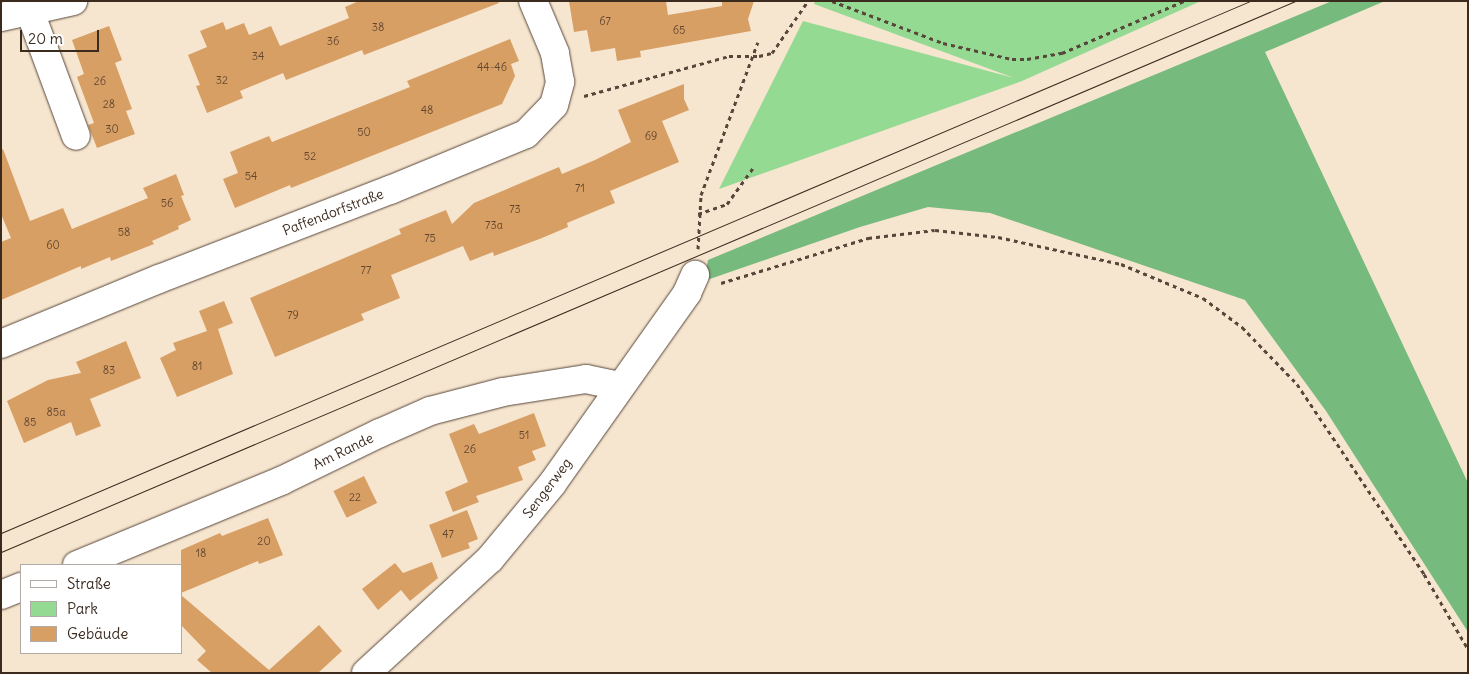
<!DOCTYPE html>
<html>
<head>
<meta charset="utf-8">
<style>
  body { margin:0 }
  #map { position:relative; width:1469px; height:674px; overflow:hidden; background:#f6e5cf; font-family:Delius,sans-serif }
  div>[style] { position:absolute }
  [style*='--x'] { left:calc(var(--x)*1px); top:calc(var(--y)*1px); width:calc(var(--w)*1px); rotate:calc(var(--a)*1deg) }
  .green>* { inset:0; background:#94da93 }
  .forest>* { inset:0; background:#77ba7d }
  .building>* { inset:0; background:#d89f65; transform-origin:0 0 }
  .path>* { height:3px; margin-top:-1.5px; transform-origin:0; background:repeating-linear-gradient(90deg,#574639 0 4px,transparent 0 8px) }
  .roads { filter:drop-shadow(0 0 1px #574639) drop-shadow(0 0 1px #574639) }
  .minor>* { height:28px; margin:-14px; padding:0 14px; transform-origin:14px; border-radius:14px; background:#fff }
  .tram>* { height:1px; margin:-0.5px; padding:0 0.5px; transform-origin:0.5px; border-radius:0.5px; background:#3b2a1e }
  span { translate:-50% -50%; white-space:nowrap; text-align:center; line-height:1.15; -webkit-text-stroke:4px #fff; paint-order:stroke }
  .number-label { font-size:11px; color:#624730 }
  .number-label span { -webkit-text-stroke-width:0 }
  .street-label { font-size:14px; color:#3b2a1e }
  .frame { position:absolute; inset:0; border:2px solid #3b2a1e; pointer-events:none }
  .legend { position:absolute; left:20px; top:564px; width:162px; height:90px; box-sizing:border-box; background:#fff; border:1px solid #b1aaa5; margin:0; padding:6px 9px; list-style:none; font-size:15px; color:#3b2a1e }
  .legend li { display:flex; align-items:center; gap:10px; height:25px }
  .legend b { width:25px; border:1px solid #b1aaa5 }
  .scale { position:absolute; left:20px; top:30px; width:79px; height:22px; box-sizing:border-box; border:2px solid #3b2a1e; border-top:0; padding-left:6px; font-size:15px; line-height:18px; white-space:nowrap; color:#3b2a1e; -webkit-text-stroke:4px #fff; paint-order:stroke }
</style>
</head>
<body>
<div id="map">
  <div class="green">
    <div style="clip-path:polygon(815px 1px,1201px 1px,1022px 81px,719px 189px,803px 21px,1014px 78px,814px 4px)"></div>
  </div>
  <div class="forest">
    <div style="clip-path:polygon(1332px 1px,1385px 1px,1265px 52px,1468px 483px,1468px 632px,1326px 411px,1245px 300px,990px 213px,928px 207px,860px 227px,704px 281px,708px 260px)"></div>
  </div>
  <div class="building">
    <div style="clip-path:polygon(359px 1px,498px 1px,499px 3px,364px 55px,362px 50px,286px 80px,283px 73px,240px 91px,243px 98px,207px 113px,196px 86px,200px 85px,188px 55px,207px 47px,200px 31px,223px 22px,226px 30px,244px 23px,249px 35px,271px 26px,280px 46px,349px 18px,345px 7px)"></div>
    <div style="clip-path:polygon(569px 1px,666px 1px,668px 15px,722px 6px,722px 1px,754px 1px,748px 19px,751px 31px,640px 51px,641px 57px,617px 61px,615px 48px,591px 52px,587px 30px,574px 32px)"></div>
    <div style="clip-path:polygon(109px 26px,122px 60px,115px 63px,132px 109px,126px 111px,135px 134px,97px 148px,88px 125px,94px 123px,77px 77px,84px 74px,72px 40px)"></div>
    <div style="clip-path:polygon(510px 39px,519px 61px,511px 64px,515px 76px,502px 104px,291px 188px,290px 185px,235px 208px,223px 179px,238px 173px,230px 152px,269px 136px,272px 142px,410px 87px,407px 81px)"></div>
    <div style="clip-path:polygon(684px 84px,684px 99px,689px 110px,662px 121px,679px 162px,610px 191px,615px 203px,567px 223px,568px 227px,542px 238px,494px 256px,493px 252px,470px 261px,463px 246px,391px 275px,400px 298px,361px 314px,364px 320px,275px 357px,250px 298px,401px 234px,399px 229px,446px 210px,452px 224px,474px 203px,559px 167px,562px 174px,595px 160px,631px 142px,618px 110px)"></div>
    <div style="clip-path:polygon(3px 149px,30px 221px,63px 208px,72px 229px,148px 198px,143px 188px,176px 174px,184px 195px,181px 196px,191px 220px,178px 226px,179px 229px,152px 241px,154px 244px,111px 261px,110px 257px,81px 269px,81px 266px,1px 300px,1px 242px,11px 238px,1px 214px,1px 150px)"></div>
    <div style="clip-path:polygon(224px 301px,233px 323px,218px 329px,233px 374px,177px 397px,160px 358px,176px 350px,173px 343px,207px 331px,199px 311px)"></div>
    <div style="clip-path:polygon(126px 341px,141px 378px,90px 399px,101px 426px,76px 436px,71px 422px,24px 443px,7px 401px,48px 380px,81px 373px,76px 362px)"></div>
    <div style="clip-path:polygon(534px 413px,546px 446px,532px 451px,536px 460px,518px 467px,523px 480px,476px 496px,479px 502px,453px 512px,445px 492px,468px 482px,449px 434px,474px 424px,479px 434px)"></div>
    <div style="left:364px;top:476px;width:30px;height:34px;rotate:64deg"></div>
    <div style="clip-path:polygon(467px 510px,478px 539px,468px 543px,470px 548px,442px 558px,429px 525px)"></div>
    <div style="clip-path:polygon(268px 518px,283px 555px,259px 564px,258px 561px,181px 593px,181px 550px,220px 533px,222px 536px)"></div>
    <div style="clip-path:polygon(432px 562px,438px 578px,410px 601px,401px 590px,378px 610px,362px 589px,395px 563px,403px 573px)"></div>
    <div style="clip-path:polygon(181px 595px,269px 670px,319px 625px,342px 651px,318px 673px,212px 673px,197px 660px,206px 651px,181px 625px)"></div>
  </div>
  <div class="path">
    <div style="--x:832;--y:1;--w:119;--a:20.7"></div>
    <div style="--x:943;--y:43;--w:71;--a:13.1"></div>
    <div style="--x:1012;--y:59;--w:15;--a:0"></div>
    <div style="--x:1027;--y:59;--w:36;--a:-10"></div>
    <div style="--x:1062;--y:53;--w:133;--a:-23.1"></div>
    <div style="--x:584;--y:96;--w:150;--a:-15.4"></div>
    <div style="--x:729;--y:56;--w:30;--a:0"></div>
    <div style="--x:759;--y:56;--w:13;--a:-13"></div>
    <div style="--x:772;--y:53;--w:63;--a:-55.3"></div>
    <div style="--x:698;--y:214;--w:31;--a:-19"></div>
    <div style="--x:727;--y:204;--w:44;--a:-54.2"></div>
    <div style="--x:698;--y:249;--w:54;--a:-86.8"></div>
    <div style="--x:701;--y:195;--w:163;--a:-69.6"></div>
    <div style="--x:721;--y:283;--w:154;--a:-17"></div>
    <div style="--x:868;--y:238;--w:67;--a:-6.8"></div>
    <div style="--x:935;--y:230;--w:63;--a:6.3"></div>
    <div style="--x:998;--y:237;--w:126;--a:12.4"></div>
    <div style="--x:1121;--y:264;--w:89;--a:22.5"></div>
    <div style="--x:1203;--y:298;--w:49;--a:36.6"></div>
    <div style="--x:1242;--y:327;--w:79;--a:46"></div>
    <div style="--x:1297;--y:384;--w:229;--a:56.2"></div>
    <div style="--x:1424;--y:574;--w:87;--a:59.6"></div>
  </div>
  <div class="roads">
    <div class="minor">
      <div style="--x:29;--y:9;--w:135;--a:69.7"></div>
      <div style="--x:1;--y:17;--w:74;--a:-12.5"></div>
      <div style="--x:1;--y:344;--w:171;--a:-22.4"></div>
      <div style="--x:159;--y:279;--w:248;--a:-21.1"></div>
      <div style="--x:390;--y:190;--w:147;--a:-22.4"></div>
      <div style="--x:526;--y:134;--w:40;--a:-46"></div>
      <div style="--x:554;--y:105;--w:24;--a:-75"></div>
      <div style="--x:560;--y:82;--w:29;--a:-100"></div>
      <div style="--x:555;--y:53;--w:56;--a:-112.9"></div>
      <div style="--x:77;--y:565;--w:221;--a:-22.4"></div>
      <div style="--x:281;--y:481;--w:110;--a:-25.9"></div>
      <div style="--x:380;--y:433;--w:55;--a:-23.7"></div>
      <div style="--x:430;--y:411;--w:75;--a:-14.6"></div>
      <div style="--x:503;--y:392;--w:84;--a:-8.9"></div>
      <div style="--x:586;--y:379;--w:34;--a:12"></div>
      <div style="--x:1;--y:595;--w:22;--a:-22"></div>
      <div style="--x:366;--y:673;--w:168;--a:-42.6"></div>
      <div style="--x:490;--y:559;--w:97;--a:-50.4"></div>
      <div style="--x:552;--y:484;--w:234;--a:-54.7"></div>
      <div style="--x:687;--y:293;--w:20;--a:-66"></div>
    </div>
  </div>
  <div class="tram">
    <div style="--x:1;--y:533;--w:1358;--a:-23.07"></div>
    <div style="--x:1;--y:552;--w:1406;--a:-23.06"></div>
  </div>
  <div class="number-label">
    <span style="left:605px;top:21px">67</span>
    <span style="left:378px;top:27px">38</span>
    <span style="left:679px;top:30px">65</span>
    <span style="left:333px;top:41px">36</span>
    <span style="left:258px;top:56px">34</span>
    <span style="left:492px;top:67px">44-46</span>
    <span style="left:222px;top:80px">32</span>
    <span style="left:100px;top:81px">26</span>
    <span style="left:109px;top:104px">28</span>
    <span style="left:427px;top:110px">48</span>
    <span style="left:112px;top:129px">30</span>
    <span style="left:364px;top:132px">50</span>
    <span style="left:651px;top:136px">69</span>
    <span style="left:310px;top:156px">52</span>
    <span style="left:251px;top:176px">54</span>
    <span style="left:580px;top:188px">71</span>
    <span style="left:167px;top:203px">56</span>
    <span style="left:515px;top:209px">73</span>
    <span style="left:494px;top:225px">73a</span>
    <span style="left:124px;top:232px">58</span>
    <span style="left:430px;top:238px">75</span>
    <span style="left:53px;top:245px">60</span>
    <span style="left:366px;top:270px">77</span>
    <span style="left:293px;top:315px">79</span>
    <span style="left:197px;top:366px">81</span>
    <span style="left:109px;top:370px">83</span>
    <span style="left:56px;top:412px">85a</span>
    <span style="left:30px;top:422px">85</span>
    <span style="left:524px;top:435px">51</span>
    <span style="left:470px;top:449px">26</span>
    <span style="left:355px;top:497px">22</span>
    <span style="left:448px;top:534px">47</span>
    <span style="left:264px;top:541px">20</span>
    <span style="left:201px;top:553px">18</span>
  </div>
  <div class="street-label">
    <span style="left:333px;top:212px;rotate:-21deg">Paffendorfstraße</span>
    <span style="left:343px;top:451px;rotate:-26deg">Am Rande</span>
    <span style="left:547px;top:488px;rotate:-53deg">Sengerweg</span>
  </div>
  <div class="frame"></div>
  <ul class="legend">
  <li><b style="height:6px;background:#fff"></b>Straße</li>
  <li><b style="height:14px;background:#94da93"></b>Park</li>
  <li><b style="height:14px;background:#d89f65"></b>Gebäude</li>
  </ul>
  <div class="scale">20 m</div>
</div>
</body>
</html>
